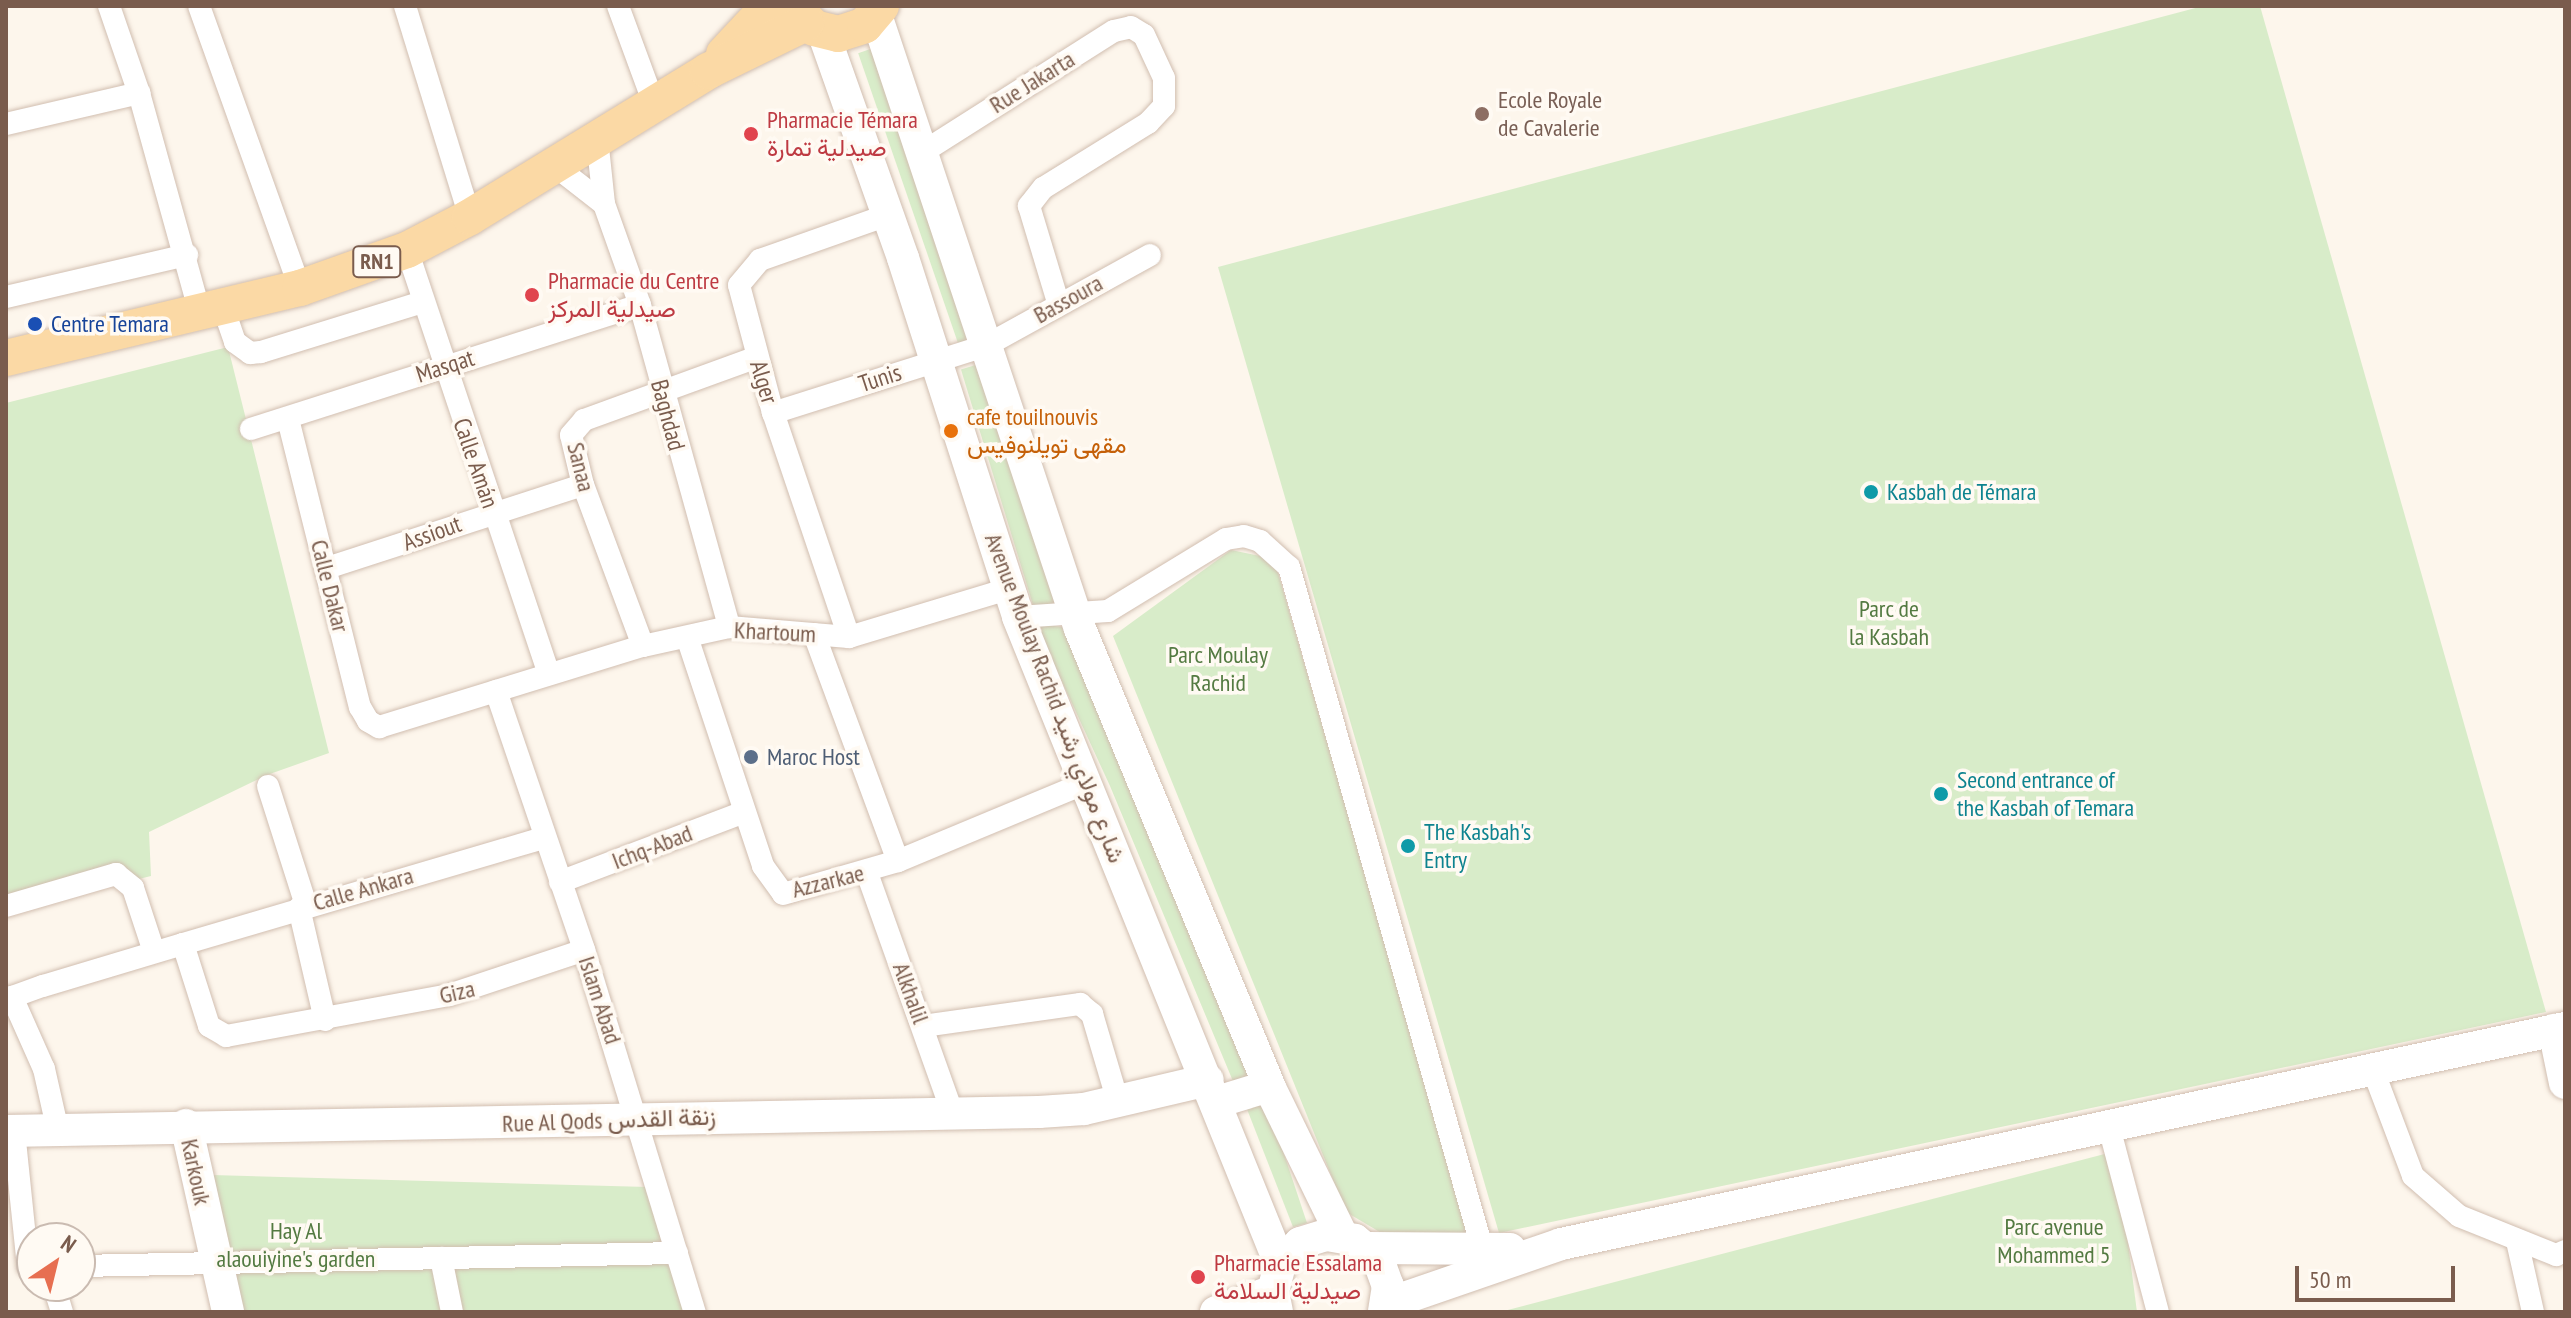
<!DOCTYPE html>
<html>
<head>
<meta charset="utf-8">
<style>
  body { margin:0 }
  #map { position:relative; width:2571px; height:1318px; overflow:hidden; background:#fdf6ec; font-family:"PT Sans Narrow",Vazirmatn,sans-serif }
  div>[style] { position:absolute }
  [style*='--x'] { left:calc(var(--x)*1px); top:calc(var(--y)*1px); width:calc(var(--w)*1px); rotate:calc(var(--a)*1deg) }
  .green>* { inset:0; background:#d8ecc9; transform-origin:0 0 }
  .roads { filter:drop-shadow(0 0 2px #d1beb0) drop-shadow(0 0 2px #d1beb0) }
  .street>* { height:22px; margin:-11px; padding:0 11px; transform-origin:11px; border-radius:11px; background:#fff }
  .secondary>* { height:32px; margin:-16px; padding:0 16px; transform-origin:16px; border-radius:16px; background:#fff }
  .primary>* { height:36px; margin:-18px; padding:0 18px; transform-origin:18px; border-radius:18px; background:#fbd9a5 }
  .dots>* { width:22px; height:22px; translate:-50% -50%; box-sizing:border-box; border:4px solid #fffaf3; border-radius:50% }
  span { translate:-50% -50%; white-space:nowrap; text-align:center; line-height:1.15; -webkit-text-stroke:7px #fffaf3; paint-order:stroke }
  .shield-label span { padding:2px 6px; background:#fffaf3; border:2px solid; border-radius:6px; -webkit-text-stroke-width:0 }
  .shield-label { font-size:22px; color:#7a5c4d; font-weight:700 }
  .street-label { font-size:24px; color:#7a5c4d }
  .education-label { font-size:24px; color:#785e54 }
  .left { translate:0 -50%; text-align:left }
  .health-label { font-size:24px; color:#be3a42 }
  .transit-label { font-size:24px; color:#164399 }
  .food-label { font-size:24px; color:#c56008 }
  .culture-label { font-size:24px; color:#0d838f }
  .park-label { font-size:24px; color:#537a41 }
  .service-label { font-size:24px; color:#4e5e75 }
  .frame { position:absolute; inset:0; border:8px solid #7a5c4d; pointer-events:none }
  .north { position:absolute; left:16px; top:1222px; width:80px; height:80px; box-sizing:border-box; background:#fffaf3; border:2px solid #cabbb1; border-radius:50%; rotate:35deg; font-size:22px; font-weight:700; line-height:32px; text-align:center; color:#7a5c4d }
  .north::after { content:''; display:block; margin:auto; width:28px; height:36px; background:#e76f51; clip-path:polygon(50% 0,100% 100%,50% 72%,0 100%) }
  .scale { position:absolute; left:2295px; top:1266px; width:160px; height:36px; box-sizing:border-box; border:4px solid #7a5c4d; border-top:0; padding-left:10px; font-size:24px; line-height:28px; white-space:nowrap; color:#7a5c4d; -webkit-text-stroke:6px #fffaf3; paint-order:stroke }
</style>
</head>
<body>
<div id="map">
  <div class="green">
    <div style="clip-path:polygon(2203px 6px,2260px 6px,2546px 1012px,1499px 1233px,1218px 267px)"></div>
    <div style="left:879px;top:46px;width:308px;height:22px;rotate:71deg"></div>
    <div style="clip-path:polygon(228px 347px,329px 753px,267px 775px,149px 832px,151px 876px,6px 912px,6px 403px)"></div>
    <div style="left:982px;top:363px;width:251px;height:22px;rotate:73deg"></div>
    <div style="clip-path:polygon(1231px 550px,1274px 559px,1472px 1242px,1405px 1247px,1346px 1212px,1113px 636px)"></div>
    <div style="clip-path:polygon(1035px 623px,1068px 628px,1256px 1081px,1235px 1086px,1110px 786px)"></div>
    <div style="clip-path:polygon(1267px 1103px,1307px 1223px,1293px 1227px,1245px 1104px)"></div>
    <div style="clip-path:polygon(2116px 1151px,2137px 1312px,1500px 1312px)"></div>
    <div style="clip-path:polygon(212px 1175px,648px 1187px,686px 1312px,240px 1312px)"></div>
  </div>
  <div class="roads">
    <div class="street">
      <div style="--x:109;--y:6;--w:92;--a:71"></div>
      <div style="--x:139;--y:93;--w:228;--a:74.5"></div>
      <div style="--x:199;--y:6;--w:300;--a:70.3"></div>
      <div style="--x:405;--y:6;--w:221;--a:72.9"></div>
      <div style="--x:618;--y:6;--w:104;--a:69.8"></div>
      <div style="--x:6;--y:124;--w:137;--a:-13.1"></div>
      <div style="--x:597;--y:138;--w:66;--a:83.9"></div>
      <div style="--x:604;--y:204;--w:107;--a:70.4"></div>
      <div style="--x:640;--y:305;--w:334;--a:74.5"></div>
      <div style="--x:923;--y:152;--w:226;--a:-32.4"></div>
      <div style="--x:1114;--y:31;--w:17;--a:-13"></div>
      <div style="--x:1131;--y:27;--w:15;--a:32"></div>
      <div style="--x:1144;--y:35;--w:47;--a:65.1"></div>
      <div style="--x:1164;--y:78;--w:28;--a:90"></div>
      <div style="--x:1164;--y:106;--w:23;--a:133"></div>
      <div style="--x:1148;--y:123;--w:123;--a:148.2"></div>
      <div style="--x:1043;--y:188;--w:23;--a:128"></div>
      <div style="--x:1029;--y:206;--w:100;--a:73.2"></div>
      <div style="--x:554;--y:165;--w:63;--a:38"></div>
      <div style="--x:407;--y:250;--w:447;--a:71.5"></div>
      <div style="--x:6;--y:297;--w:186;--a:-13.1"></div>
      <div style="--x:223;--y:307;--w:37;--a:71"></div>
      <div style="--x:235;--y:342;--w:19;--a:36"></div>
      <div style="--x:250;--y:353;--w:11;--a:-5"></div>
      <div style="--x:261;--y:352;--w:170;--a:-17.2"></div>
      <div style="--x:773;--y:413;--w:225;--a:-17.6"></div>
      <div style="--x:987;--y:345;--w:186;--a:-28.9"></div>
      <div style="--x:288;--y:419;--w:297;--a:76"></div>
      <div style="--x:360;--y:707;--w:16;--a:60"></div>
      <div style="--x:368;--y:721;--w:13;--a:29"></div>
      <div style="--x:379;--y:727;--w:276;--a:-17.1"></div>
      <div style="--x:643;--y:646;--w:88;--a:-12.5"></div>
      <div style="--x:729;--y:627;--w:120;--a:4.8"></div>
      <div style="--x:849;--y:637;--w:166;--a:-16.8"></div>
      <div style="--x:251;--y:429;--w:408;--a:-17.7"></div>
      <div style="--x:327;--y:568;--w:269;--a:-18"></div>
      <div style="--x:1018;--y:617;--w:90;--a:-3.8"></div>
      <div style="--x:1108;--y:611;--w:138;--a:-31.4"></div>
      <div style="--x:1226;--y:539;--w:18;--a:-9"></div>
      <div style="--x:1244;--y:536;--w:17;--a:17"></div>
      <div style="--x:1260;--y:541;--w:39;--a:42"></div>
      <div style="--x:1289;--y:567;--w:711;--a:74.17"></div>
      <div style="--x:814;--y:634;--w:242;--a:69.7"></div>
      <div style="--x:687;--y:637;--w:241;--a:71.6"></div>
      <div style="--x:763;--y:866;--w:34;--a:54"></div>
      <div style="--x:783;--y:894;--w:120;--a:-16"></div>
      <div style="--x:898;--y:861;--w:203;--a:-22.6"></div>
      <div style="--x:849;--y:637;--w:237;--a:-108.7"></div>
      <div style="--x:773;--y:413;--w:132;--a:-104.9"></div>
      <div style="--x:739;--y:285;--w:33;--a:-50"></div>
      <div style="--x:760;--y:260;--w:136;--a:-19.4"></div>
      <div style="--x:643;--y:646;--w:172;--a:-110.4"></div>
      <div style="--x:583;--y:485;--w:51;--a:-103.5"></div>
      <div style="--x:571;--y:435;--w:20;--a:-49"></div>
      <div style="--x:584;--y:420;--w:184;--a:-20"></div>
      <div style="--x:496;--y:691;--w:274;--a:71.2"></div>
      <div style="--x:584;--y:950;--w:379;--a:73"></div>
      <div style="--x:268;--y:786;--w:125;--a:72.3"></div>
      <div style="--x:867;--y:873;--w:256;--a:70.4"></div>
      <div style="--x:560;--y:882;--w:197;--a:-20.8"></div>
      <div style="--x:6;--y:906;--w:115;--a:-16.2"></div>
      <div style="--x:116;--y:874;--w:22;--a:39"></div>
      <div style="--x:133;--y:888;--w:67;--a:71.8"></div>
      <div style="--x:299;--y:908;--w:115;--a:76.9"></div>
      <div style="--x:183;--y:944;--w:376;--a:-16.4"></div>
      <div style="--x:923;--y:1026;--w:159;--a:-8"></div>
      <div style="--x:1080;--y:1004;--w:16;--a:40"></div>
      <div style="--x:1092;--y:1014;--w:92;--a:73.5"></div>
      <div style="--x:2373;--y:1070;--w:113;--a:69.3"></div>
      <div style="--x:2413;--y:1176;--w:61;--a:41"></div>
      <div style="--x:2459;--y:1216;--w:105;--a:21.9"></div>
      <div style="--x:2556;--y:1255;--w:10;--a:-24"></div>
      <div style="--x:2109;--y:1127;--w:191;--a:75.2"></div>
      <div style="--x:14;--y:1131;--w:136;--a:84.1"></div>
      <div style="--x:58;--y:1131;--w:64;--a:-102.7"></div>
      <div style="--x:44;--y:1069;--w:79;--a:-114"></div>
      <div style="--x:12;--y:997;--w:33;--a:-20"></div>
      <div style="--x:43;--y:986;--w:146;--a:-16.7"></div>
      <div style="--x:183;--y:944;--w:86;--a:72.4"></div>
      <div style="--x:209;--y:1026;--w:20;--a:30"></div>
      <div style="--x:226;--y:1036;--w:227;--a:-10.4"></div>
      <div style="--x:449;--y:995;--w:142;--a:-18.4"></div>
      <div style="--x:2517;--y:1241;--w:73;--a:77.3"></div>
      <div style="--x:441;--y:1258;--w:55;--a:78.5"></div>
      <div style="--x:80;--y:1266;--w:597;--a:-1.25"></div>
      <div style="--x:54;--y:1286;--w:27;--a:73"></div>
    </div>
    <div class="secondary">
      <div style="--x:876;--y:15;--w:647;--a:71.62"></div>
      <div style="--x:1080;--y:629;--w:495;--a:67.5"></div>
      <div style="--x:1269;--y:1086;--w:167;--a:64"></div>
      <div style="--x:823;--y:32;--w:240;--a:70.5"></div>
      <div style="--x:903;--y:258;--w:377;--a:72.2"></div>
      <div style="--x:1018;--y:617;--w:698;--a:67.95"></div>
      <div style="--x:2554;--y:1030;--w:54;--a:78.3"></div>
      <div style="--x:1217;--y:1102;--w:54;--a:-17.1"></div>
      <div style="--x:186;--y:1125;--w:192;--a:77.3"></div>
      <div style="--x:6;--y:1131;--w:1033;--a:-1.05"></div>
      <div style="--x:1039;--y:1112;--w:45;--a:-3.8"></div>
      <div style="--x:1084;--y:1109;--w:127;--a:-13.2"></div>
      <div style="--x:1368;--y:1248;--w:142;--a:0.4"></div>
      <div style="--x:1387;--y:1304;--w:184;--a:-19"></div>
      <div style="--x:1561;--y:1244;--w:1027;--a:-12.14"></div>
      <div style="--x:1216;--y:1312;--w:61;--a:-20.2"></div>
      <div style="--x:1277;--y:1312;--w:21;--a:-101"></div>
      <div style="--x:1273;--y:1291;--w:28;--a:-75"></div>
      <div style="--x:1280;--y:1264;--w:29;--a:-46"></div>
      <div style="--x:1300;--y:1243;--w:28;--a:-17"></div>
      <div style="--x:1327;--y:1235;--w:28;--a:10"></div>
      <div style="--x:1355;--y:1240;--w:30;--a:40"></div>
      <div style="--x:1378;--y:1259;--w:29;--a:70"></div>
      <div style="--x:1388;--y:1286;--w:26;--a:99"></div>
    </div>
    <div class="primary">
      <div style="--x:793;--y:6;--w:30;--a:46"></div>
      <div style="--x:814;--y:28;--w:25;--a:14"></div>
      <div style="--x:838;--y:34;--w:28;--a:-18"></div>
      <div style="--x:865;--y:25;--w:25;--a:-50"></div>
      <div style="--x:724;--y:54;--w:66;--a:-46.8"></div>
      <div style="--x:6;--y:358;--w:302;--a:-13.4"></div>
      <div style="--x:300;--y:288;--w:114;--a:-19.6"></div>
      <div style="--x:407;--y:250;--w:71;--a:-27.6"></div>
      <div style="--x:470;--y:217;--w:279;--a:-31.5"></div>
      <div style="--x:708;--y:71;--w:109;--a:-26.1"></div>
    </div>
  </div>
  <div class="dots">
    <div style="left:1482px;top:114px;background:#8d6e63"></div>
    <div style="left:751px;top:134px;background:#e0444e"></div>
    <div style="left:532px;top:295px;background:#e0444e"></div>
    <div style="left:35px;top:324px;background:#1a4fb4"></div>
    <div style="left:951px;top:431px;background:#e8710a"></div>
    <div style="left:1871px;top:492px;background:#0f9aa8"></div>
    <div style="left:751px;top:757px;background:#5c6f8a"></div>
    <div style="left:1941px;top:794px;background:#0f9aa8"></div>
    <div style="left:1408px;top:846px;background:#0f9aa8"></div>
    <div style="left:1198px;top:1277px;background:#e0444e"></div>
  </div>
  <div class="shield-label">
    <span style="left:377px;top:262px">RN1</span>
  </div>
  <div class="street-label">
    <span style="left:1032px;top:82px;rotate:-32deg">Rue Jakarta</span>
    <span style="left:1068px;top:299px;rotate:-29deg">Bassoura</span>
    <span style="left:445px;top:366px;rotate:-18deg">Masqat</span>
    <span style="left:880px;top:378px;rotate:-18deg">Tunis</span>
    <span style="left:764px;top:382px;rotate:73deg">Alger</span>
    <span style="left:668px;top:415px;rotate:75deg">Baghdad</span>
    <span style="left:476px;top:463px;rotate:71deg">Calle Amán</span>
    <span style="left:581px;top:467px;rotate:76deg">Sanaa</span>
    <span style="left:432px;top:533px;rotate:-20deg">Assiout</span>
    <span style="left:330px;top:586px;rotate:76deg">Calle Dakar</span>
    <span style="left:775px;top:632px;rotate:3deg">Khartoum</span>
    <span style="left:1055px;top:698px;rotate:69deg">Avenue Moulay Rachid شارع مولاي رشيد</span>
    <span style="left:652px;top:847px;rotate:-21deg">Ichq-Abad</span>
    <span style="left:828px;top:881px;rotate:-14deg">Azzarkae</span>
    <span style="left:363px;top:889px;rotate:-16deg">Calle Ankara</span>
    <span style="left:457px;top:992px;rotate:-13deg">Giza</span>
    <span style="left:911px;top:993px;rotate:70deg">Alkhalil</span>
    <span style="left:600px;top:1000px;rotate:72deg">Islam Abad</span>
    <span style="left:609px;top:1120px;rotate:-2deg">Rue Al Qods زنقة القدس</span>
    <span style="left:196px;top:1172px;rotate:78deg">Karkouk</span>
  </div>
  <div class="education-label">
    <span class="left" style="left:1498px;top:114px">Ecole Royale<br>de Cavalerie</span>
  </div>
  <div class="health-label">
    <span class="left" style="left:767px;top:134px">Pharmacie Témara<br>صيدلية تمارة</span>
    <span class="left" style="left:548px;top:295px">Pharmacie du Centre<br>صيدلية المركز</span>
    <span class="left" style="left:1214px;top:1277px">Pharmacie Essalama<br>صيدلية السلامة</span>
  </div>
  <div class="transit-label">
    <span class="left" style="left:51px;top:324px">Centre Temara</span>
  </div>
  <div class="food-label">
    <span class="left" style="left:967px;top:431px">cafe touilnouvis<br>مقهى تويلنوفيس</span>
  </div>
  <div class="culture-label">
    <span class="left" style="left:1887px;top:492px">Kasbah de Témara</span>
    <span class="left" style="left:1957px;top:794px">Second entrance of<br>the Kasbah of Temara</span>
    <span class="left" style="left:1424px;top:846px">The Kasbah's<br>Entry</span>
  </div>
  <div class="park-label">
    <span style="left:1889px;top:623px">Parc de<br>la Kasbah</span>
    <span style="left:1218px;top:669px">Parc Moulay<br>Rachid</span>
    <span style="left:2054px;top:1241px">Parc avenue<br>Mohammed 5</span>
    <span style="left:296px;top:1245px">Hay Al<br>alaouiyine's garden</span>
  </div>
  <div class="service-label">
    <span class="left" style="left:767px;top:757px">Maroc Host</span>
  </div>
  <div class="frame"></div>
  <div class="north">N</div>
  <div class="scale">50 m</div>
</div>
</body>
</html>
